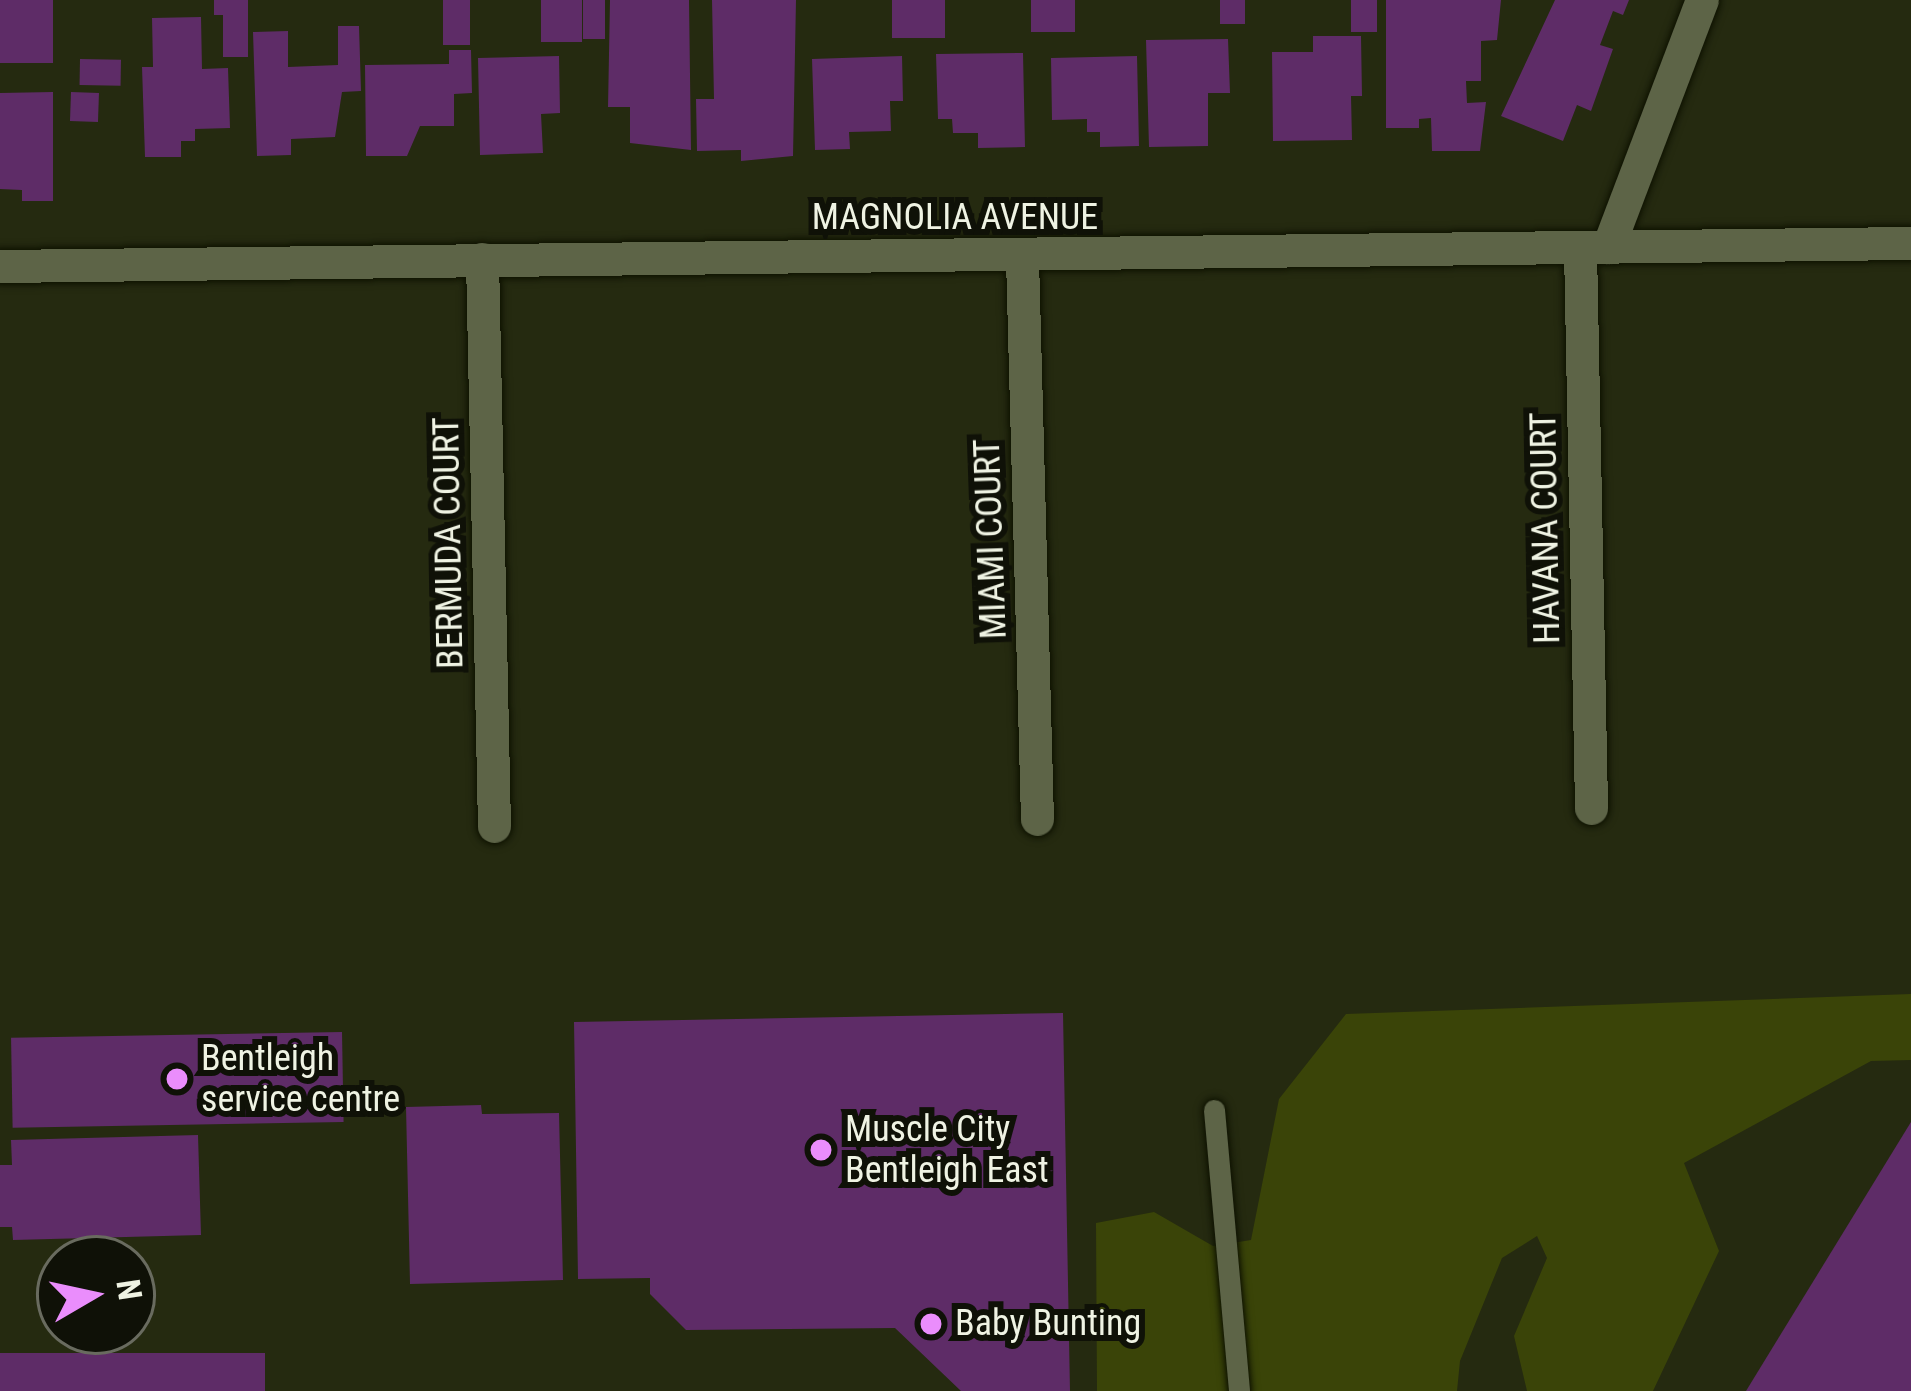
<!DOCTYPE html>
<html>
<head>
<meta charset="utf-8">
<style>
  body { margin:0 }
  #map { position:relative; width:1911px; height:1391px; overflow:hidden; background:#252a10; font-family:"Roboto Condensed",sans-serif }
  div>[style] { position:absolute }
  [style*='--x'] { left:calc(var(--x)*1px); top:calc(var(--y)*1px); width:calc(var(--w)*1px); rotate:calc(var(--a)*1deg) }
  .green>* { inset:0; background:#3a4408 }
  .building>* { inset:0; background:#5e2c67; transform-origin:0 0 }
  .roads { filter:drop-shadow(0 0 3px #0e1200) drop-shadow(0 0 3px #0e1200) }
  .service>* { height:21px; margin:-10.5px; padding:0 10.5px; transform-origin:10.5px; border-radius:10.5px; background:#5d6447 }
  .minor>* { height:33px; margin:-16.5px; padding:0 16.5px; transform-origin:16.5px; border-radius:16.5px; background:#5d6447 }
  .dots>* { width:33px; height:33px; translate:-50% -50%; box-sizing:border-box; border:6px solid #0f1107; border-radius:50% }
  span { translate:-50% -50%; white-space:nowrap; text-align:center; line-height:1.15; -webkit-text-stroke:12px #0f1107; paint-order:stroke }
  .street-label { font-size:36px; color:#eff3e3 }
  .poi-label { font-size:36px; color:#eff3e3 }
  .left { translate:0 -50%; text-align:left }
  .north { position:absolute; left:36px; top:1235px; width:120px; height:120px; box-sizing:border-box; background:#0f1107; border:3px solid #696b5f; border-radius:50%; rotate:81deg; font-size:33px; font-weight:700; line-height:48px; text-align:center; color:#eff3e3 }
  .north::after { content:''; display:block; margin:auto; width:42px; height:54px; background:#ea8dfc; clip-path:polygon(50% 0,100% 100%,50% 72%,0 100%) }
</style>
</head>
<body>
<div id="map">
  <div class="green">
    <div style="clip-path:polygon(1911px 994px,1911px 1060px,1871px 1061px,1684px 1163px,1719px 1251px,1653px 1391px,1527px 1391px,1514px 1336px,1547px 1258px,1537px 1236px,1502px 1258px,1460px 1361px,1457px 1391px,1097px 1391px,1096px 1223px,1154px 1212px,1213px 1246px,1251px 1240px,1279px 1099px,1346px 1014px)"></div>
  </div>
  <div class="building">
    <div style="left:0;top:0;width:53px;height:63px"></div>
    <div style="clip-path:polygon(214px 0,248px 0,248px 57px,223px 57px,223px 15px,214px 15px)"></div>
    <div style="left:443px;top:0;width:27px;height:45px"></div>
    <div style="left:541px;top:0;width:41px;height:42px"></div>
    <div style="left:583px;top:0;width:22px;height:39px"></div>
    <div style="clip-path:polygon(610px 0,689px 0,691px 150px,630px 143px,630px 107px,608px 107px)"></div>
    <div style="clip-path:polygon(712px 0,796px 0,793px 156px,741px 161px,741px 150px,697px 151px,696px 99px,714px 99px)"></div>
    <div style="left:892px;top:0;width:53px;height:38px"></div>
    <div style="left:1031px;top:0;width:44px;height:32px"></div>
    <div style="left:1220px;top:0;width:25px;height:24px"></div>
    <div style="left:1351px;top:0;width:26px;height:32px"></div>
    <div style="clip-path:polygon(1386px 0,1501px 0,1497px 40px,1481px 41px,1481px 81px,1466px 81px,1467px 103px,1486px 102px,1480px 151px,1432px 151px,1431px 118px,1419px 119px,1419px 128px,1386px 128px)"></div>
    <div style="clip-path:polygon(1555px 0,1629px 0,1623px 15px,1613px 11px,1600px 45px,1613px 49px,1591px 111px,1577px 105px,1563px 141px,1501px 116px)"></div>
    <div style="clip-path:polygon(201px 17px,202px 69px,228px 68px,230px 128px,195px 129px,195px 141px,181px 141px,181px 157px,145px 157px,142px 67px,153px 67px,152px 18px)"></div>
    <div style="clip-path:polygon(338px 26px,359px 26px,361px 91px,342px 92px,335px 137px,291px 139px,291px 155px,257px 156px,253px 32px,288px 31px,288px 67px,338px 65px)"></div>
    <div style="clip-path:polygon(1313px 36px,1361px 36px,1362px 96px,1351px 96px,1352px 140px,1273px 141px,1272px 52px,1313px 52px)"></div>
    <div style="clip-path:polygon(1228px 39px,1230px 93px,1208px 93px,1208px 146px,1149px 147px,1146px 40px)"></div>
    <div style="clip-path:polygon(449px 50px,471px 50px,472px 93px,454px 94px,454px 126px,420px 126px,407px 156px,366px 156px,365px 65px,449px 64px)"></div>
    <div style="clip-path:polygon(1023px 53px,1025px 147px,978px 148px,978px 133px,953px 133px,952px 119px,938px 119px,936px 54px)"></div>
    <div style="clip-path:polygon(559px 56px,560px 113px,541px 114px,543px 153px,480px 155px,478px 58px)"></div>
    <div style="clip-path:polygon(902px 56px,903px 101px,890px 101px,891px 131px,849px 132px,850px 149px,815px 150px,812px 59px)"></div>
    <div style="clip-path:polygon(1137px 56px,1139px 146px,1100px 147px,1100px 132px,1087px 132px,1087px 119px,1052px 120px,1051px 58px)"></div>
    <div style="left:80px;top:59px;width:41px;height:26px;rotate:1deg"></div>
    <div style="clip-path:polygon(53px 92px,53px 201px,22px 201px,22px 190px,0 189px,0 93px)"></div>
    <div style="left:71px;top:92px;width:28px;height:29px;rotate:2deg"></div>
    <div style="clip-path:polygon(1063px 1013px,1070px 1391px,961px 1391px,895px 1328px,686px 1330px,650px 1294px,650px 1278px,578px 1279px,574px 1022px)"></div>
    <div style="left:342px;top:1032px;width:90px;height:331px;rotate:89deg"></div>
    <div style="clip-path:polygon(481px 1105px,482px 1114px,559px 1113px,563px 1280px,410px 1284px,406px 1107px)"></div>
    <div style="clip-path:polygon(1911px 1122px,1911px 1391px,1746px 1391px)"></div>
    <div style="clip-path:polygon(198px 1135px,201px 1235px,13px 1240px,12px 1227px,0 1227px,0 1165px,12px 1165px,11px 1140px)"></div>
    <div style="left:265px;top:1353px;width:38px;height:265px;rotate:90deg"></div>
  </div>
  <div class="roads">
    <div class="service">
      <div style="--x:1214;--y:1110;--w:282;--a:84.9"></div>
    </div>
    <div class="minor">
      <div style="--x:1608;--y:247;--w:264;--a:-69.2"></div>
      <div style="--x:1580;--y:248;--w:560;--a:88.87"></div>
      <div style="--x:1022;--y:258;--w:561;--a:88.47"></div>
      <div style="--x:482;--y:259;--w:567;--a:88.79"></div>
      <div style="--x:0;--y:266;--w:1911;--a:-0.69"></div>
    </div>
  </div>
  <div class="dots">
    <div style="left:177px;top:1079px;background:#ea8dfc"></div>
    <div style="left:821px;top:1150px;background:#ea8dfc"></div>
    <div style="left:931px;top:1324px;background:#ea8dfc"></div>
  </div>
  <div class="street-label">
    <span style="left:955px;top:218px">MAGNOLIA AVENUE</span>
    <span style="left:1546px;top:528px;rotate:-91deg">HAVANA COURT</span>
    <span style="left:991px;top:539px;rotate:-92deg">MIAMI COURT</span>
    <span style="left:449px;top:543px;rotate:-91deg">BERMUDA COURT</span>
  </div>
  <div class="poi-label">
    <span class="left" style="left:201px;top:1079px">Bentleigh<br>service centre</span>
    <span class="left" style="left:845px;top:1150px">Muscle City<br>Bentleigh East</span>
    <span class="left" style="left:955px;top:1324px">Baby Bunting</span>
  </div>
  <div class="north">N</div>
</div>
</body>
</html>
